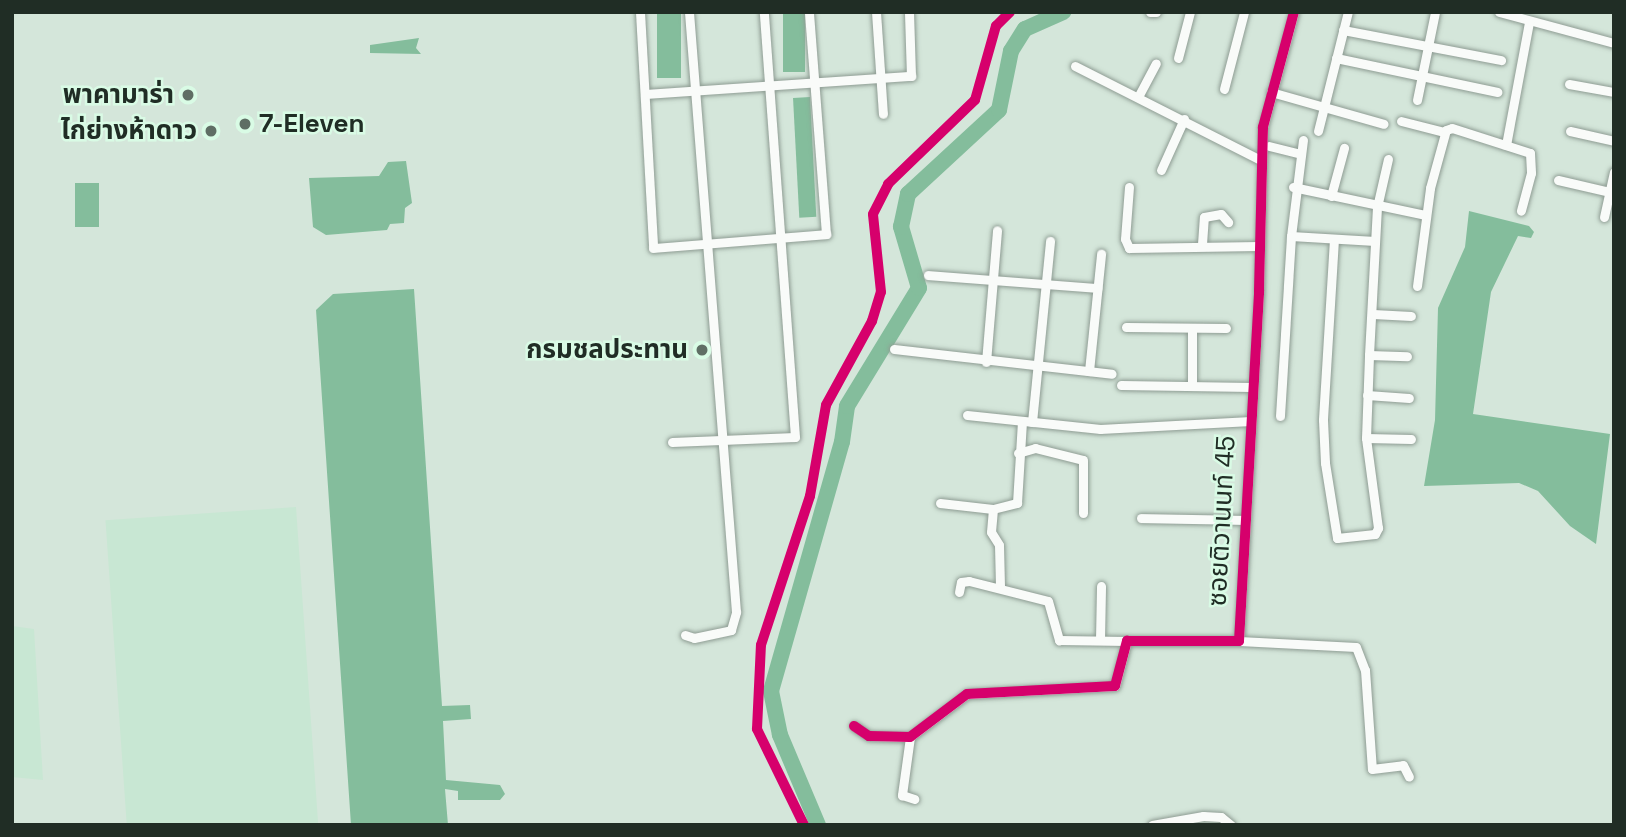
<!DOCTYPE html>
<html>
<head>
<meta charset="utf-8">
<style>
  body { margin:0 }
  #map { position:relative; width:1626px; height:837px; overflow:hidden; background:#d4e6da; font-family:"Space Grotesk","Noto Sans Thai",sans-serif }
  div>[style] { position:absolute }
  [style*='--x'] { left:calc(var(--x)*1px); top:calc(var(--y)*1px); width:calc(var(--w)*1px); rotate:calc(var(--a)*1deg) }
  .built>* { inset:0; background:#c8e7d3; transform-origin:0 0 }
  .water>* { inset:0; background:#84bd9c; transform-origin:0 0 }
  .river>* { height:16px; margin:-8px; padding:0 8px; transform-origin:8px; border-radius:8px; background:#84bd9c }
  .roads { filter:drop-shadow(0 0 2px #8e9c93) drop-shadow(0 0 2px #8e9c93) }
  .street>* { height:9px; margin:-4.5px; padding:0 4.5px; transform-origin:4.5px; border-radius:4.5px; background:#f9fbf9 }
  .cycleway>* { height:10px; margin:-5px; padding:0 5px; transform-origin:5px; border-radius:5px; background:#d6006c }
  .dots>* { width:19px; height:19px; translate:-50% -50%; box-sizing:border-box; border:4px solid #d9fbe5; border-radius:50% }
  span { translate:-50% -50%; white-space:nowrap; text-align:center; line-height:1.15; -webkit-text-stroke:5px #d9fbe5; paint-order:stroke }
  .poi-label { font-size:26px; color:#202d25; font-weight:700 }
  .right { translate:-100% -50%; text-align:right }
  .left { translate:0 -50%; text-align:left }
  .street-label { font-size:26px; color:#202d25 }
  .frame { position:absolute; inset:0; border:14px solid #202d25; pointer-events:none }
</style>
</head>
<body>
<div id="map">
  <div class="built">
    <div style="left:296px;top:507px;width:319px;height:191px;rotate:86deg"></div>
    <div style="clip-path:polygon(12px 626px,34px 629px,43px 780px,12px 777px)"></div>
  </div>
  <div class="water">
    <div style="left:657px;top:12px;width:24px;height:66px"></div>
    <div style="left:783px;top:12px;width:22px;height:60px"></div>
    <div style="clip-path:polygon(419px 38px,416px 48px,421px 54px,370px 53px,370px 45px)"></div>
    <div style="left:810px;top:97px;width:120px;height:17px;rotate:87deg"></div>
    <div style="clip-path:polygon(406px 161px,412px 203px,405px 208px,404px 223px,390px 224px,387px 230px,326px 235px,313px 227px,309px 178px,379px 176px,388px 162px)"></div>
    <div style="left:75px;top:183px;width:24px;height:44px"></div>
    <div style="clip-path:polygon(1469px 211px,1529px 226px,1534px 232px,1531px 238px,1518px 236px,1491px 292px,1473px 414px,1610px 434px,1596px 544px,1570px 526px,1538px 491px,1519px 483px,1424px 486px,1435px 420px,1438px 308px,1465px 247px)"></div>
    <div style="clip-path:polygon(414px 289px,442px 706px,470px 705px,471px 719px,443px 721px,446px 780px,500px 785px,505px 794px,500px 800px,458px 800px,458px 791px,445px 789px,448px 825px,351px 825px,316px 310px,333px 294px)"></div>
  </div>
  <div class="river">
    <div style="--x:818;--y:825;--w:98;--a:-112.9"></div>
    <div style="--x:780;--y:735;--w:45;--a:-101.6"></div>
    <div style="--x:771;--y:691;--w:259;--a:-74.1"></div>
    <div style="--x:842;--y:442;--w:36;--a:-82"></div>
    <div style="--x:847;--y:406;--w:138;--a:-58.6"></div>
    <div style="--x:919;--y:288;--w:64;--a:-106.4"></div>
    <div style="--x:901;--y:227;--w:34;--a:-78"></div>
    <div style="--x:908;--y:194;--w:124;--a:-42.7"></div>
    <div style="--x:999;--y:110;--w:60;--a:-78.5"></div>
    <div style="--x:1011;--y:51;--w:26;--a:-58"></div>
    <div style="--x:1025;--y:29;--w:42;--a:-24.1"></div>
  </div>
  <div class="roads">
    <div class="street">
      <div style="--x:640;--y:12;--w:236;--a:86.8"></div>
      <div style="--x:653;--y:248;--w:174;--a:-4.6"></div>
      <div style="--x:826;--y:234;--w:223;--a:-94.4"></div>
      <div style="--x:876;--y:12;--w:102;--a:86.1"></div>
      <div style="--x:1150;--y:12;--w:6;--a:0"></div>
      <div style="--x:1499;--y:12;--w:119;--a:15.1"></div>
      <div style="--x:1343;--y:30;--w:161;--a:10.8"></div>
      <div style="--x:1178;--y:58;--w:48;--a:-75.4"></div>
      <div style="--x:1336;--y:58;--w:165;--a:11.9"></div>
      <div style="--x:1075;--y:66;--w:208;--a:26.9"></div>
      <div style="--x:1569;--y:84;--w:46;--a:10.1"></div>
      <div style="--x:1224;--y:89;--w:80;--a:-75.4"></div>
      <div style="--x:1271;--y:92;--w:117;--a:15.8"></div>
      <div style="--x:646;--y:94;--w:266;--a:-3.9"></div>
      <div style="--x:911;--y:76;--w:64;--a:-91.8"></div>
      <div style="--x:1138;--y:97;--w:38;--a:-62"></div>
      <div style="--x:1417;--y:100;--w:90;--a:-78.4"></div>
      <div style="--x:1401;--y:121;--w:44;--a:14.3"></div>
      <div style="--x:1318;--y:131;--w:123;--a:-75.9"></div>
      <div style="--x:1570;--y:131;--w:45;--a:12.8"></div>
      <div style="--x:1303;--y:140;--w:97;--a:97.1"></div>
      <div style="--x:1291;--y:236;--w:84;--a:3.4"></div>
      <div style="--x:1506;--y:145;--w:125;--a:-79.4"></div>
      <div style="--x:1269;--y:146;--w:32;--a:14"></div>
      <div style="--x:1388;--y:159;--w:49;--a:102.9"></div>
      <div style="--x:1377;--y:207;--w:148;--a:93.1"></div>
      <div style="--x:1369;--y:355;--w:38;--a:2"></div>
      <div style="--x:1161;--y:170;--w:56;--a:-65.7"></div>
      <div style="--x:1558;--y:180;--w:57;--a:13.1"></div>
      <div style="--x:1129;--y:187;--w:52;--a:94.4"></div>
      <div style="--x:1125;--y:239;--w:10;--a:66"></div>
      <div style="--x:1129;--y:248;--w:130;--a:-0.9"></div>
      <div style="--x:1293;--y:187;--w:136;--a:11.9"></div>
      <div style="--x:1331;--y:196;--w:50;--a:-74.8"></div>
      <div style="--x:1604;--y:217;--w:46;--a:-77.5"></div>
      <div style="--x:1334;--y:239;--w:181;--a:93.5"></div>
      <div style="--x:1323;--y:420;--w:43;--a:87.3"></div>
      <div style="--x:1325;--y:463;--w:76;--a:80.9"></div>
      <div style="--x:1337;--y:538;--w:38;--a:-6"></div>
      <div style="--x:1375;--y:534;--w:7;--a:-63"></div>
      <div style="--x:1378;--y:528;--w:91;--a:-97.6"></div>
      <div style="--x:1366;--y:438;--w:83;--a:-87.9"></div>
      <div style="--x:1202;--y:244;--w:27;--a:-86"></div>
      <div style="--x:1204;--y:217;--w:17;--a:-10"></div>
      <div style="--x:1221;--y:214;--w:11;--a:49"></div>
      <div style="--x:928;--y:275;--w:170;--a:4.4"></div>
      <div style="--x:1417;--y:286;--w:99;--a:-82.4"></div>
      <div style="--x:1430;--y:188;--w:60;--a:-74.6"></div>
      <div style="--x:1446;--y:130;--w:6;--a:-18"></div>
      <div style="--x:1452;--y:128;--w:82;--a:17.8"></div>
      <div style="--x:1530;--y:153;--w:20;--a:87"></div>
      <div style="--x:1531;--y:173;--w:39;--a:105"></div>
      <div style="--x:1373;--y:314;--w:38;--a:3"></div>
      <div style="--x:1126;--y:327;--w:100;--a:0.6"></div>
      <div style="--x:1192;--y:328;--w:58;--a:90"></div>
      <div style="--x:894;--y:349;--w:219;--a:6.5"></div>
      <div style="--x:986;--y:362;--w:132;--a:-85.2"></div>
      <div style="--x:1089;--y:371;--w:118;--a:-84.1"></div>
      <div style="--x:1121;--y:385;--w:130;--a:0.9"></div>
      <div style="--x:1367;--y:395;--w:42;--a:4.1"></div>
      <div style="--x:967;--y:415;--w:134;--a:6"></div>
      <div style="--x:1100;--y:429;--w:151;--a:-3"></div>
      <div style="--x:1280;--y:416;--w:180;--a:-86.5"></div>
      <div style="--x:1032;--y:422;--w:182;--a:-84.3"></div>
      <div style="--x:1366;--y:438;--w:45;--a:1.3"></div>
      <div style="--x:672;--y:442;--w:123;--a:-2.3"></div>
      <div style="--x:795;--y:437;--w:426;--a:-94.2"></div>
      <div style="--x:1018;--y:453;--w:18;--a:-16"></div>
      <div style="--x:1035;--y:448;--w:49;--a:14"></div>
      <div style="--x:1083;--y:460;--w:53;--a:90"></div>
      <div style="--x:940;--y:503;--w:53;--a:6.5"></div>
      <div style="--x:993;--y:509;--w:25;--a:-14"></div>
      <div style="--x:1017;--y:503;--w:82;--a:-86.5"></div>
      <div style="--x:993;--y:509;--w:23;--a:95"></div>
      <div style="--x:991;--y:532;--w:15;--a:58"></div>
      <div style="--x:999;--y:545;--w:42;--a:88.6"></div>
      <div style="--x:1141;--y:518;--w:102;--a:1.1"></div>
      <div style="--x:959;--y:592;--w:10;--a:-79"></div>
      <div style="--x:961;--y:582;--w:8;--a:-7"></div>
      <div style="--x:969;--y:581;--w:81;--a:14.2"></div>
      <div style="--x:1048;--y:601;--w:41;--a:74.2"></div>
      <div style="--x:1059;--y:640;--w:68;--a:0.8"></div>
      <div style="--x:685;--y:635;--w:9;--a:18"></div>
      <div style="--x:694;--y:638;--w:38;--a:-12"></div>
      <div style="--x:731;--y:630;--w:19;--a:-74"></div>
      <div style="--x:736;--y:612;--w:602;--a:-94.48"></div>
      <div style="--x:1100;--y:640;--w:54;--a:-88.9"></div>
      <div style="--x:1239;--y:641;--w:117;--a:2.9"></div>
      <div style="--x:1356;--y:647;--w:25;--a:69"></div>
      <div style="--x:1365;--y:670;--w:99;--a:86"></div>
      <div style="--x:1372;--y:769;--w:31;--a:-7"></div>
      <div style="--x:1403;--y:765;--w:13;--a:63"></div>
      <div style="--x:854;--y:726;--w:18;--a:34"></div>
      <div style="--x:869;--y:736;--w:41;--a:1.4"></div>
      <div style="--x:910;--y:737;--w:71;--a:-37"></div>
      <div style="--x:967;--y:694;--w:148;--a:-3.1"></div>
      <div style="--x:1115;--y:686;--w:47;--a:-75.1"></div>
      <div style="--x:1127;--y:641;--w:112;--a:0"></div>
      <div style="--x:1239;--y:641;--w:351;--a:-86.7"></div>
      <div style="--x:1259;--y:291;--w:164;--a:-88.6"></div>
      <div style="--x:1263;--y:127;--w:119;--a:-74.9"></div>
      <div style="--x:910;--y:737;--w:59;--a:97.9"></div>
      <div style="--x:902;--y:795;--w:13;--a:18"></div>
      <div style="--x:1152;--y:825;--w:52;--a:-10"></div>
      <div style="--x:1203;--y:816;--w:18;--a:3"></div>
      <div style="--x:1221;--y:817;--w:13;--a:39"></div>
    </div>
  </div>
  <div class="cycleway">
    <div style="--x:854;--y:726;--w:18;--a:34"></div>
    <div style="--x:869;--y:736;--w:41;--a:1.4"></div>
    <div style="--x:910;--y:737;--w:71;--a:-37"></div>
    <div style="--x:967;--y:694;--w:148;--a:-3.1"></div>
    <div style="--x:1115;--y:686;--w:47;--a:-75.1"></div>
    <div style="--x:1127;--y:641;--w:112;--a:0"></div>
    <div style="--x:1239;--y:641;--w:351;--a:-86.7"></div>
    <div style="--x:1259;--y:291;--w:164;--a:-88.6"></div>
    <div style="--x:1263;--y:127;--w:119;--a:-74.9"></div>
    <div style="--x:804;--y:825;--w:107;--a:-116.1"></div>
    <div style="--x:757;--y:729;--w:84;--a:-87.3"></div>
    <div style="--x:761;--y:645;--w:157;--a:-71.8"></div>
    <div style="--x:810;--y:496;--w:92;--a:-80"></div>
    <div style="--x:826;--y:405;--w:96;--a:-61.3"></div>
    <div style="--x:872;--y:321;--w:30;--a:-73"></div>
    <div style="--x:881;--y:292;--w:78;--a:-95.9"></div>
    <div style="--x:873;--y:214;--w:34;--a:-63"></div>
    <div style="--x:888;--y:184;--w:121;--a:-44"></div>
    <div style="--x:975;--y:100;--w:77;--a:-74.2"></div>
    <div style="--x:996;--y:26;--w:20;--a:-45"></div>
  </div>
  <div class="dots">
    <div style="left:188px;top:95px;background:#5f6e64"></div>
    <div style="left:245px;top:124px;background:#5f6e64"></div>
    <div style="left:211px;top:131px;background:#5f6e64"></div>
    <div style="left:702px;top:350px;background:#5f6e64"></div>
  </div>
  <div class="poi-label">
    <span class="right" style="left:174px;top:95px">พาคามาร่า</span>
    <span class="left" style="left:259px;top:124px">7-Eleven</span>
    <span class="right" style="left:197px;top:131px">ไก่ย่างห้าดาว</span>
    <span class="right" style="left:688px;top:350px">กรมชลประทาน</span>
  </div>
  <div class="street-label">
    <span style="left:1222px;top:521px;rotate:-87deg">ซอยติวานนท์ 45</span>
  </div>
  <div class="frame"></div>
</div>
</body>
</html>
